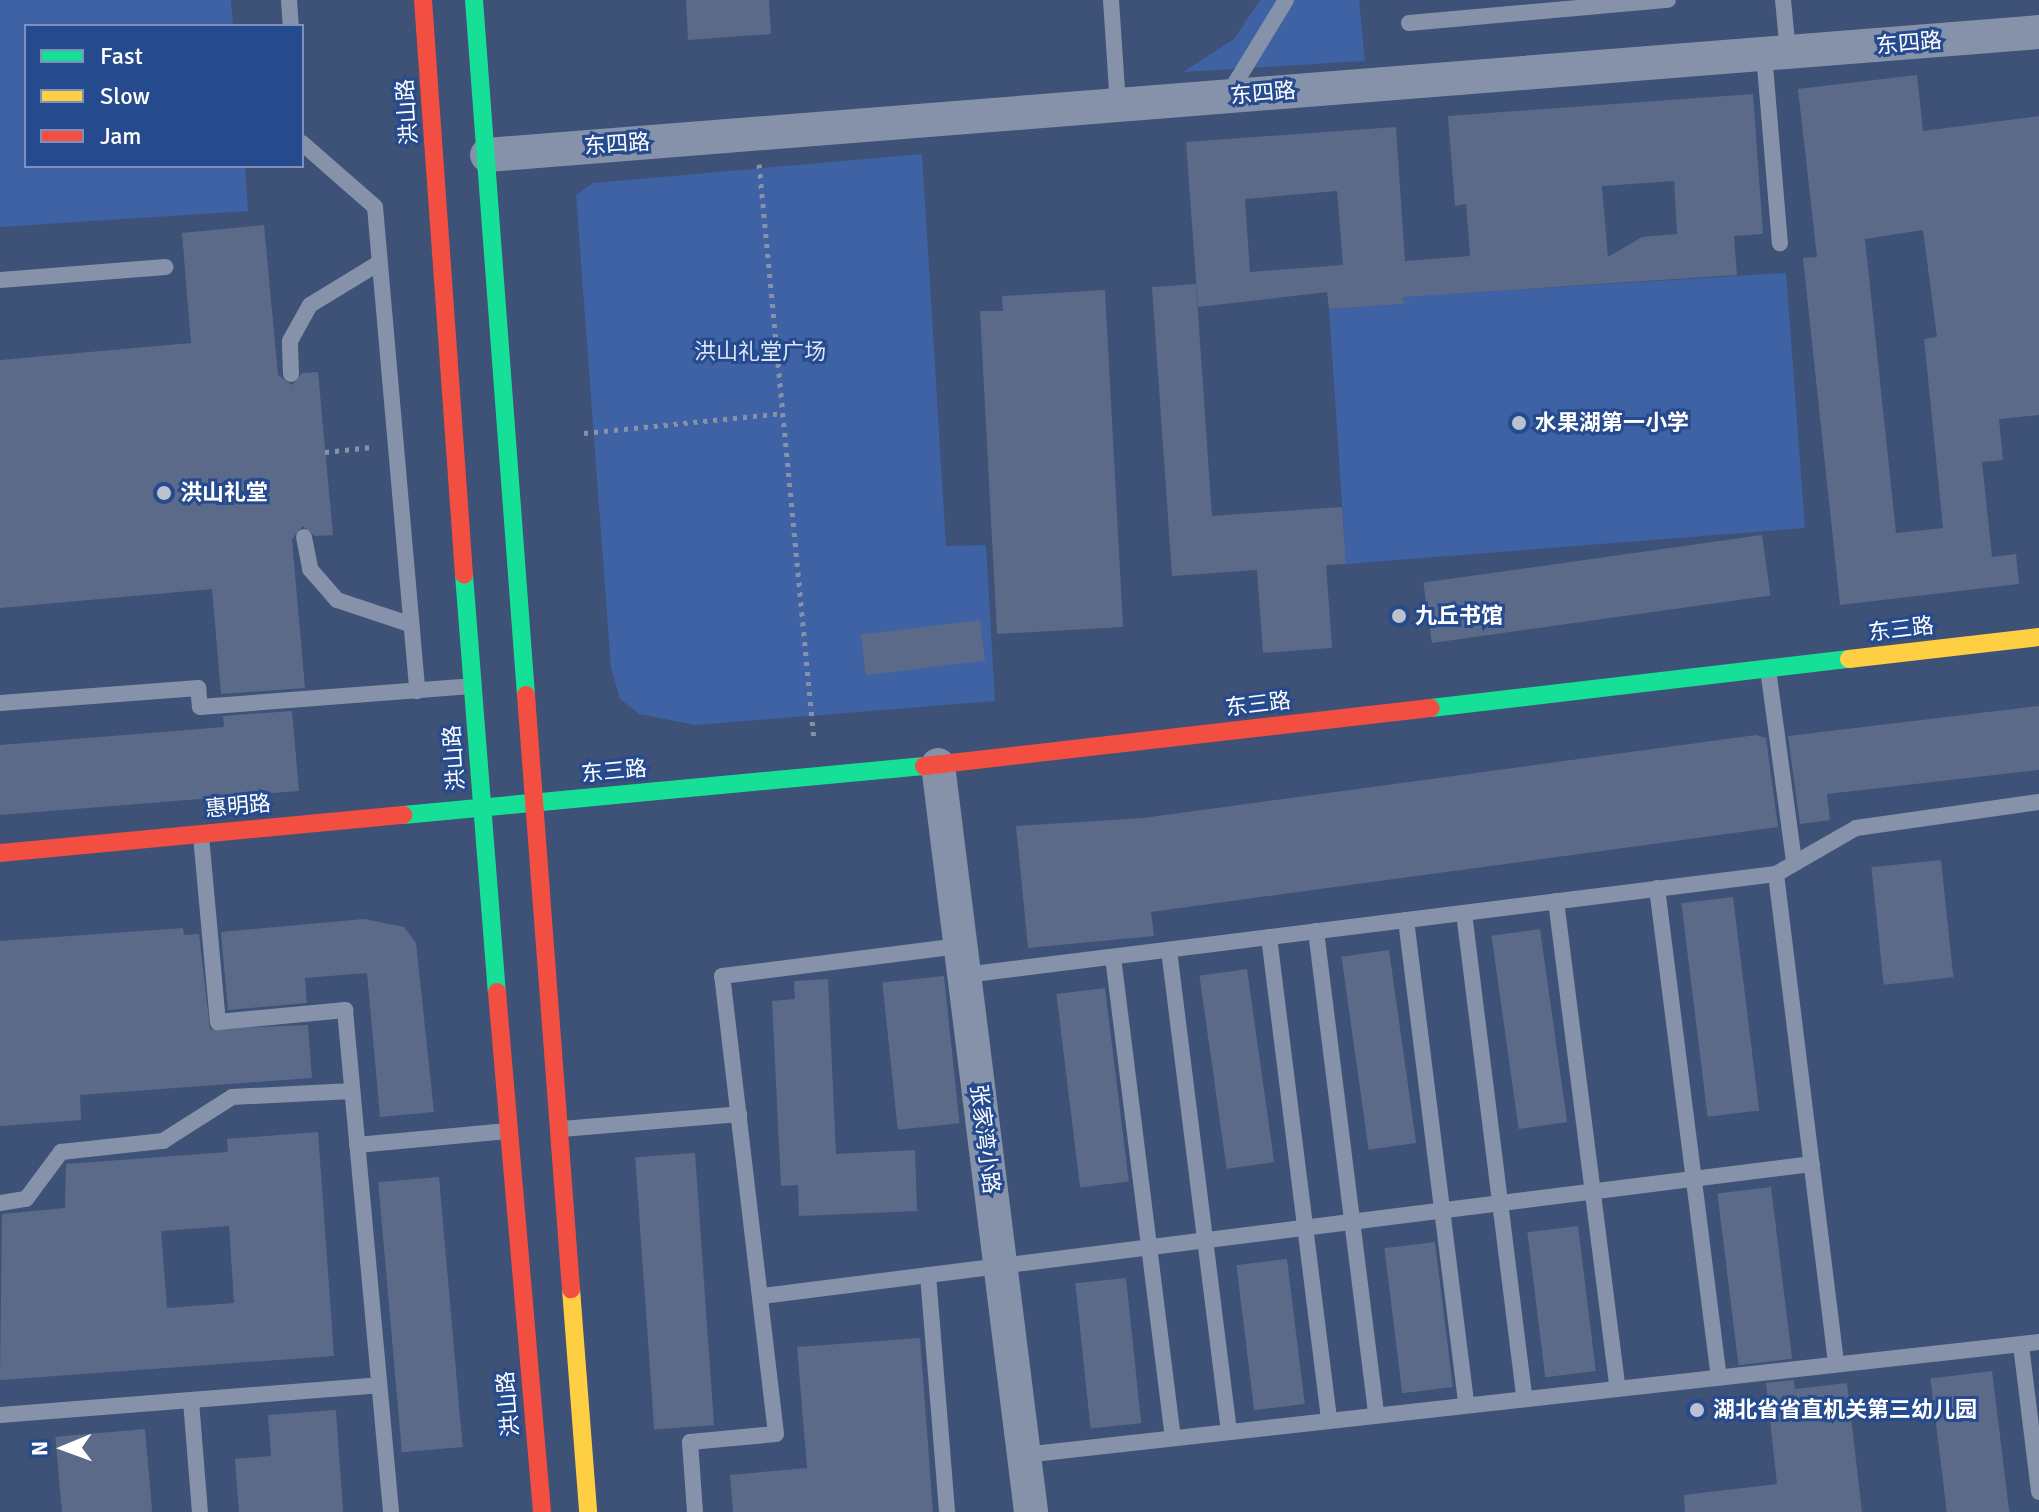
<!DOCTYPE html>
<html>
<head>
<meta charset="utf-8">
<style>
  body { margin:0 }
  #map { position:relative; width:2039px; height:1512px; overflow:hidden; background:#3e5176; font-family:Signika,"Noto Sans SC",sans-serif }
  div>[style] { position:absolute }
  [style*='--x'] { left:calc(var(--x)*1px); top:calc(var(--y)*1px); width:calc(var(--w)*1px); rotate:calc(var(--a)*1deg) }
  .green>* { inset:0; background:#3f62a5 }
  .building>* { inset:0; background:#5b6a88; transform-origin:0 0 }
  .path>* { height:5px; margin-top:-2.5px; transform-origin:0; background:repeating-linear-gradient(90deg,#8592aa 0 4px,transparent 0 10px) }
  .lane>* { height:16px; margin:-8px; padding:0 8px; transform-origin:8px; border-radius:8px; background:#8592aa }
  .street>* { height:34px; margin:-17px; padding:0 17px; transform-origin:17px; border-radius:17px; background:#8592aa }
  .fast>* { height:18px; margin:-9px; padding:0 9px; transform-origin:9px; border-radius:9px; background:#16e098 }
  .slow>* { height:18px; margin:-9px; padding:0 9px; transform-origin:9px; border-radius:9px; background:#ffcf43 }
  .jam>* { height:18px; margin:-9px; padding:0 9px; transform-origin:9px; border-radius:9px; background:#f24e42 }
  .dots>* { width:22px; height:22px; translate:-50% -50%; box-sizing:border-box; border:4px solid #264a8e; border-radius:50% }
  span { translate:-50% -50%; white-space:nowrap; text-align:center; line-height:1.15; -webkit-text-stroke:6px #264a8e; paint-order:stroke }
  .street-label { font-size:22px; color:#fff }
  .park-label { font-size:22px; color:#dbe5f8 }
  .poi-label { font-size:22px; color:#fff; font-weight:700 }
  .left { translate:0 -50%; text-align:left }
  .legend { position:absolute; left:24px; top:24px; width:280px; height:144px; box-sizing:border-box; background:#264a8e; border:2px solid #7d92bb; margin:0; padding:10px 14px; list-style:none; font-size:24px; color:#fff }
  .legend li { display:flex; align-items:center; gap:16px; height:40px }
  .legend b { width:40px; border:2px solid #7d92bb }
  .north { position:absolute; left:24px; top:1408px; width:80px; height:80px; -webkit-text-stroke:6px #264a8e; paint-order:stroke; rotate:269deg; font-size:22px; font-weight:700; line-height:32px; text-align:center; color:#fff }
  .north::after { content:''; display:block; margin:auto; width:28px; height:36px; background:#fff; clip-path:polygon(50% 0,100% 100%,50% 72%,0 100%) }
</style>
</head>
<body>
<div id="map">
  <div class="green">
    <div style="clip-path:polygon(0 0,231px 0,233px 26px,26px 26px,26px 166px,245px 166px,248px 211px,0 227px)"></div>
    <div style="clip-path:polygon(1260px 0,1359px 0,1365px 61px,1183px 72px,1234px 39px)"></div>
    <div style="clip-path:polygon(922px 154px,946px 546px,986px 545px,995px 701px,695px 725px,639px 714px,620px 699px,611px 668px,576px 195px,593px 183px)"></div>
    <div style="clip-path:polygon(1786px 273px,1805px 528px,1346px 564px,1329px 309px,1404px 304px,1403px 287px,1446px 294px)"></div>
  </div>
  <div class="building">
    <div style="clip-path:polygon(686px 0,769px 0,771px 34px,688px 40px)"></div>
    <div style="clip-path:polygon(evenodd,1917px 75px,1923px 131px,2039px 116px,2039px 415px,1999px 419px,2003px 460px,1982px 462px,1992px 557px,2016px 554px,2019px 584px,1840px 605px,1803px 258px,1817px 257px,1798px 89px,1917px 75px,1923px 230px,1937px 337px,1924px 339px,1943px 528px,1896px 533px,1865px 239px,1923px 230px)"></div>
    <div style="clip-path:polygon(evenodd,1753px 94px,1763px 234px,1734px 236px,1737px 275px,1403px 297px,1404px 304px,1329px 309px,1327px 292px,1198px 307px,1186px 142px,1396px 127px,1405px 261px,1470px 256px,1466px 204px,1455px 206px,1448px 116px,1753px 94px,1674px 181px,1677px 234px,1642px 237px,1608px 257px,1602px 186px,1674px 181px,1753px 94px,1337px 191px,1343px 265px,1250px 272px,1245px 199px,1337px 191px)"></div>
    <div style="clip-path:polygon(264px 225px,278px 375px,292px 385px,302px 373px,318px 372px,333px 535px,315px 536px,303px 526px,292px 539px,305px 688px,221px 694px,212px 589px,0 608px,0 360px,191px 343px,182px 233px)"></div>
    <div style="clip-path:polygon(1196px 284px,1212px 516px,1342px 507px,1346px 564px,1326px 565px,1332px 648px,1263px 653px,1257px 570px,1172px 576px,1152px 287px)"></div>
    <div style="clip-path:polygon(1105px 290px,1123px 627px,997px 634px,980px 311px,1003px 311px,1002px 296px)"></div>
    <div style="left:1762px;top:535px;width:61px;height:342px;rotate:82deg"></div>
    <div style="left:980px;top:620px;width:41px;height:120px;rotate:83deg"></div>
    <div style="clip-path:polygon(2039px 706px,2039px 770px,1827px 794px,1830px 820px,1800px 824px,1788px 736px)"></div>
    <div style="clip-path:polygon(292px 711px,299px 791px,0 815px,0 745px,224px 727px,223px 716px)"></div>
    <div style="clip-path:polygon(1756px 735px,1766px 738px,1778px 827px,1151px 912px,1154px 936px,1028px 948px,1016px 826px,1143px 818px)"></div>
    <div style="left:1941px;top:860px;width:118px;height:70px;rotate:84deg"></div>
    <div style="left:1733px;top:897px;width:215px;height:52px;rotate:83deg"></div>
    <div style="clip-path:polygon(364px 919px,404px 927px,416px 943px,434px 1112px,380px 1117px,367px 973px,305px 978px,307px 1003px,228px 1010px,221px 932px)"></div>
    <div style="clip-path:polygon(183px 928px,184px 935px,199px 934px,210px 1029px,308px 1025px,312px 1078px,80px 1095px,81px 1120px,0 1126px,0 941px)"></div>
    <div style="left:1540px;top:929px;width:195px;height:49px;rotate:82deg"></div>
    <div style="left:1389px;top:950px;width:195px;height:48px;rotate:82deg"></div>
    <div style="left:1247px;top:969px;width:195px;height:48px;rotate:82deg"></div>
    <div style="left:944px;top:976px;width:148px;height:62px;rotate:84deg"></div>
    <div style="clip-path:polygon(828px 979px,836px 1154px,915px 1150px,917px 1211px,799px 1216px,798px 1185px,781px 1186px,772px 1001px,795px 999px,794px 981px)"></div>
    <div style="left:1105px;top:988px;width:195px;height:49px;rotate:83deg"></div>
    <div style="clip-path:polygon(evenodd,318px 1132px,334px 1356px,0 1380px,2px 1214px,65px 1208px,66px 1164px,228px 1152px,227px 1139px,318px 1132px,229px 1226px,234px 1303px,167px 1308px,161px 1231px,229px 1226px)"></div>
    <div style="left:695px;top:1153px;width:273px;height:60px;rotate:86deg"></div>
    <div style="left:439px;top:1177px;width:271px;height:61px;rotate:85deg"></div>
    <div style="left:1771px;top:1187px;width:173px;height:54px;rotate:83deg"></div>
    <div style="left:1578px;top:1226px;width:146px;height:51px;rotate:83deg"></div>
    <div style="left:1435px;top:1242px;width:146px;height:51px;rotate:83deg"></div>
    <div style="left:1287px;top:1259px;width:146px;height:51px;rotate:83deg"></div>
    <div style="left:1126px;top:1278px;width:146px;height:51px;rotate:84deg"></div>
    <div style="clip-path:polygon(920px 1338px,933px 1512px,733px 1512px,730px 1475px,807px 1468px,797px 1347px)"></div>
    <div style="left:1992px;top:1371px;width:142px;height:62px;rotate:83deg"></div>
    <div style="clip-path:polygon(1794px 1380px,1795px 1389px,1847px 1383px,1862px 1512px,1685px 1512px,1684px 1495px,1777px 1484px,1766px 1383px)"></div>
    <div style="clip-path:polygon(336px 1410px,343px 1512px,239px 1512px,235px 1459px,271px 1456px,268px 1415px)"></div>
    <div style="left:145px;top:1429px;width:83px;height:90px;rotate:85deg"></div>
  </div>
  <div class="path">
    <div style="--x:759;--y:164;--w:579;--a:84.55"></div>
    <div style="--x:584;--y:433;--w:200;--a:-5.7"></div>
    <div style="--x:325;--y:452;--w:47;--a:-6.1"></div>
  </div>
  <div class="lane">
    <div style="--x:289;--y:0;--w:26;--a:86"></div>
    <div style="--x:1111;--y:0;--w:105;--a:86.2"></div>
    <div style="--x:1783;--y:0;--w:52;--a:84.5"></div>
    <div style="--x:1409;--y:23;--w:260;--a:-5.1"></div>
    <div style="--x:1764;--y:54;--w:190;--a:85.2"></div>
    <div style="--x:1228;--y:95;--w:111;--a:-58.6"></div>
    <div style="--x:302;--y:143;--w:97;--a:41.2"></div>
    <div style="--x:375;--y:207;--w:486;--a:85"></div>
    <div style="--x:0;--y:280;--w:166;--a:-4.5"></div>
    <div style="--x:291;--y:374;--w:33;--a:-92"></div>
    <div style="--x:290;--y:341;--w:41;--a:-60.9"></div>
    <div style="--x:310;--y:305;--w:81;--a:-31.3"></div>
    <div style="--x:304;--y:537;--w:33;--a:79"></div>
    <div style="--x:310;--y:569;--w:41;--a:48.9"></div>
    <div style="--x:337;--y:600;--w:76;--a:18.4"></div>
    <div style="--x:1768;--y:669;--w:195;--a:82.3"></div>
    <div style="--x:0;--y:703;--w:199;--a:-4.3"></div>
    <div style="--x:198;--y:688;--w:19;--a:84"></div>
    <div style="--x:200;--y:707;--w:272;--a:-4.4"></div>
    <div style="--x:201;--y:836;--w:187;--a:84.8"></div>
    <div style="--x:218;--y:1022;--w:128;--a:-5.4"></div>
    <div style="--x:345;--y:1010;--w:504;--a:84.76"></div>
    <div style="--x:1776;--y:874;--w:92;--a:-29.9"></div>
    <div style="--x:1856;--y:828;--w:185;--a:-8.1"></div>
    <div style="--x:1657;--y:888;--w:489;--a:82.8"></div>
    <div style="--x:1556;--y:901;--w:488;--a:82.8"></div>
    <div style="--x:1464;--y:913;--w:487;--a:82.9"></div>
    <div style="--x:1406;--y:920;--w:487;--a:82.9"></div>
    <div style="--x:1316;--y:931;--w:486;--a:82.9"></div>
    <div style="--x:1269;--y:937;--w:486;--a:82.9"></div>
    <div style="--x:1169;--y:950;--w:485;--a:82.9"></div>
    <div style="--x:1113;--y:957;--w:485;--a:82.9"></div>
    <div style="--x:965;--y:975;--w:817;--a:-7.1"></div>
    <div style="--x:1776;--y:874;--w:490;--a:83"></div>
    <div style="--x:562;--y:1129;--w:178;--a:-4.8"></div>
    <div style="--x:357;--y:1145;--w:151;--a:-5.3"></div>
    <div style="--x:0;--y:1203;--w:26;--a:-9"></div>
    <div style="--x:26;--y:1199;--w:59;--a:-53.3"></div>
    <div style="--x:61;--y:1152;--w:103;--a:-6.2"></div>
    <div style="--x:163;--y:1141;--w:82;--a:-32.5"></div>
    <div style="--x:232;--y:1097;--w:120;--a:-2.9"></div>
    <div style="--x:928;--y:1275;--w:238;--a:85.4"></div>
    <div style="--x:762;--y:1296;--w:1058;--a:-7.17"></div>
    <div style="--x:2021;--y:1345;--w:148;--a:83"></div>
    <div style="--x:191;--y:1401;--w:111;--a:85.4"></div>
    <div style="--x:0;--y:1415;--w:380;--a:-4.5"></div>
    <div style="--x:1024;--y:1455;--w:1021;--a:-6.35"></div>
    <div style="--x:695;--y:1512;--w:70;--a:-94.1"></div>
    <div style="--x:690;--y:1442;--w:86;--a:-5.3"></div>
    <div style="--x:776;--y:1434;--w:461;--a:-96.7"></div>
    <div style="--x:722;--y:976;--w:241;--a:-7.2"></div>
  </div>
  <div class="street">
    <div style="--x:487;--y:155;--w:1557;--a:-4.53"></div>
    <div style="--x:938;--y:765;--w:753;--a:82.9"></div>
  </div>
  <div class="fast">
    <div style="--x:474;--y:0;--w:697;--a:85.72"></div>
    <div style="--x:464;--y:575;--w:418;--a:85.5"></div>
    <div style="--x:1431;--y:708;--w:421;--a:-6.7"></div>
    <div style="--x:403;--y:815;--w:523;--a:-5.37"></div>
  </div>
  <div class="slow">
    <div style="--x:1849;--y:659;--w:191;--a:-6.6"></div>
    <div style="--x:571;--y:1289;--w:224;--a:85.6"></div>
  </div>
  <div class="jam">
    <div style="--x:423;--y:0;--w:576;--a:85.92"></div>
    <div style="--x:526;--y:695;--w:596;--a:85.67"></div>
    <div style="--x:924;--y:766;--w:510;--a:-6.53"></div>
    <div style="--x:0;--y:853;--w:405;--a:-5.4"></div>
    <div style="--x:497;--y:992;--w:522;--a:85.05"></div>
  </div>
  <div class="dots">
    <div style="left:1519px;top:423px;background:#bbc2cf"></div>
    <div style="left:164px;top:493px;background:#bbc2cf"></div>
    <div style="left:1399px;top:616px;background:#bbc2cf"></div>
    <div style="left:1697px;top:1410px;background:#bbc2cf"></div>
  </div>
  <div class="street-label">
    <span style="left:1909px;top:43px;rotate:-5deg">东四路</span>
    <span style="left:1263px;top:93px;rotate:-5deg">东四路</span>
    <span style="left:407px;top:112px;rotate:-94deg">洪山路</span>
    <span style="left:617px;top:144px;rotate:-4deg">东四路</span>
    <span style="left:1901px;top:629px;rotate:-7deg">东三路</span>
    <span style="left:1258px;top:704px;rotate:-7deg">东三路</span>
    <span style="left:454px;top:758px;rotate:-94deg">洪山路</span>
    <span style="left:614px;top:771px;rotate:-5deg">东三路</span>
    <span style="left:238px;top:806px;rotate:-5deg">惠明路</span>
    <span style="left:985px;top:1139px;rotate:83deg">张家湾小路</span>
    <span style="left:508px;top:1404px;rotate:-95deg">洪山路</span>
  </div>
  <div class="park-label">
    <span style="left:760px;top:352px">洪山礼堂广场</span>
  </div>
  <div class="poi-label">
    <span class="left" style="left:1535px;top:423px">水果湖第一小学</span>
    <span class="left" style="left:180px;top:493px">洪山礼堂</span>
    <span class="left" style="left:1415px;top:616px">九丘书馆</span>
    <span class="left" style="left:1713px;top:1410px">湖北省省直机关第三幼儿园</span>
  </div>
  <ul class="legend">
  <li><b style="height:10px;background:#16e098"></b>Fast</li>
  <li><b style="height:10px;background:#ffcf43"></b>Slow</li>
  <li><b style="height:10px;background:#f24e42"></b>Jam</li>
  </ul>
  <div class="north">N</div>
</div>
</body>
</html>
